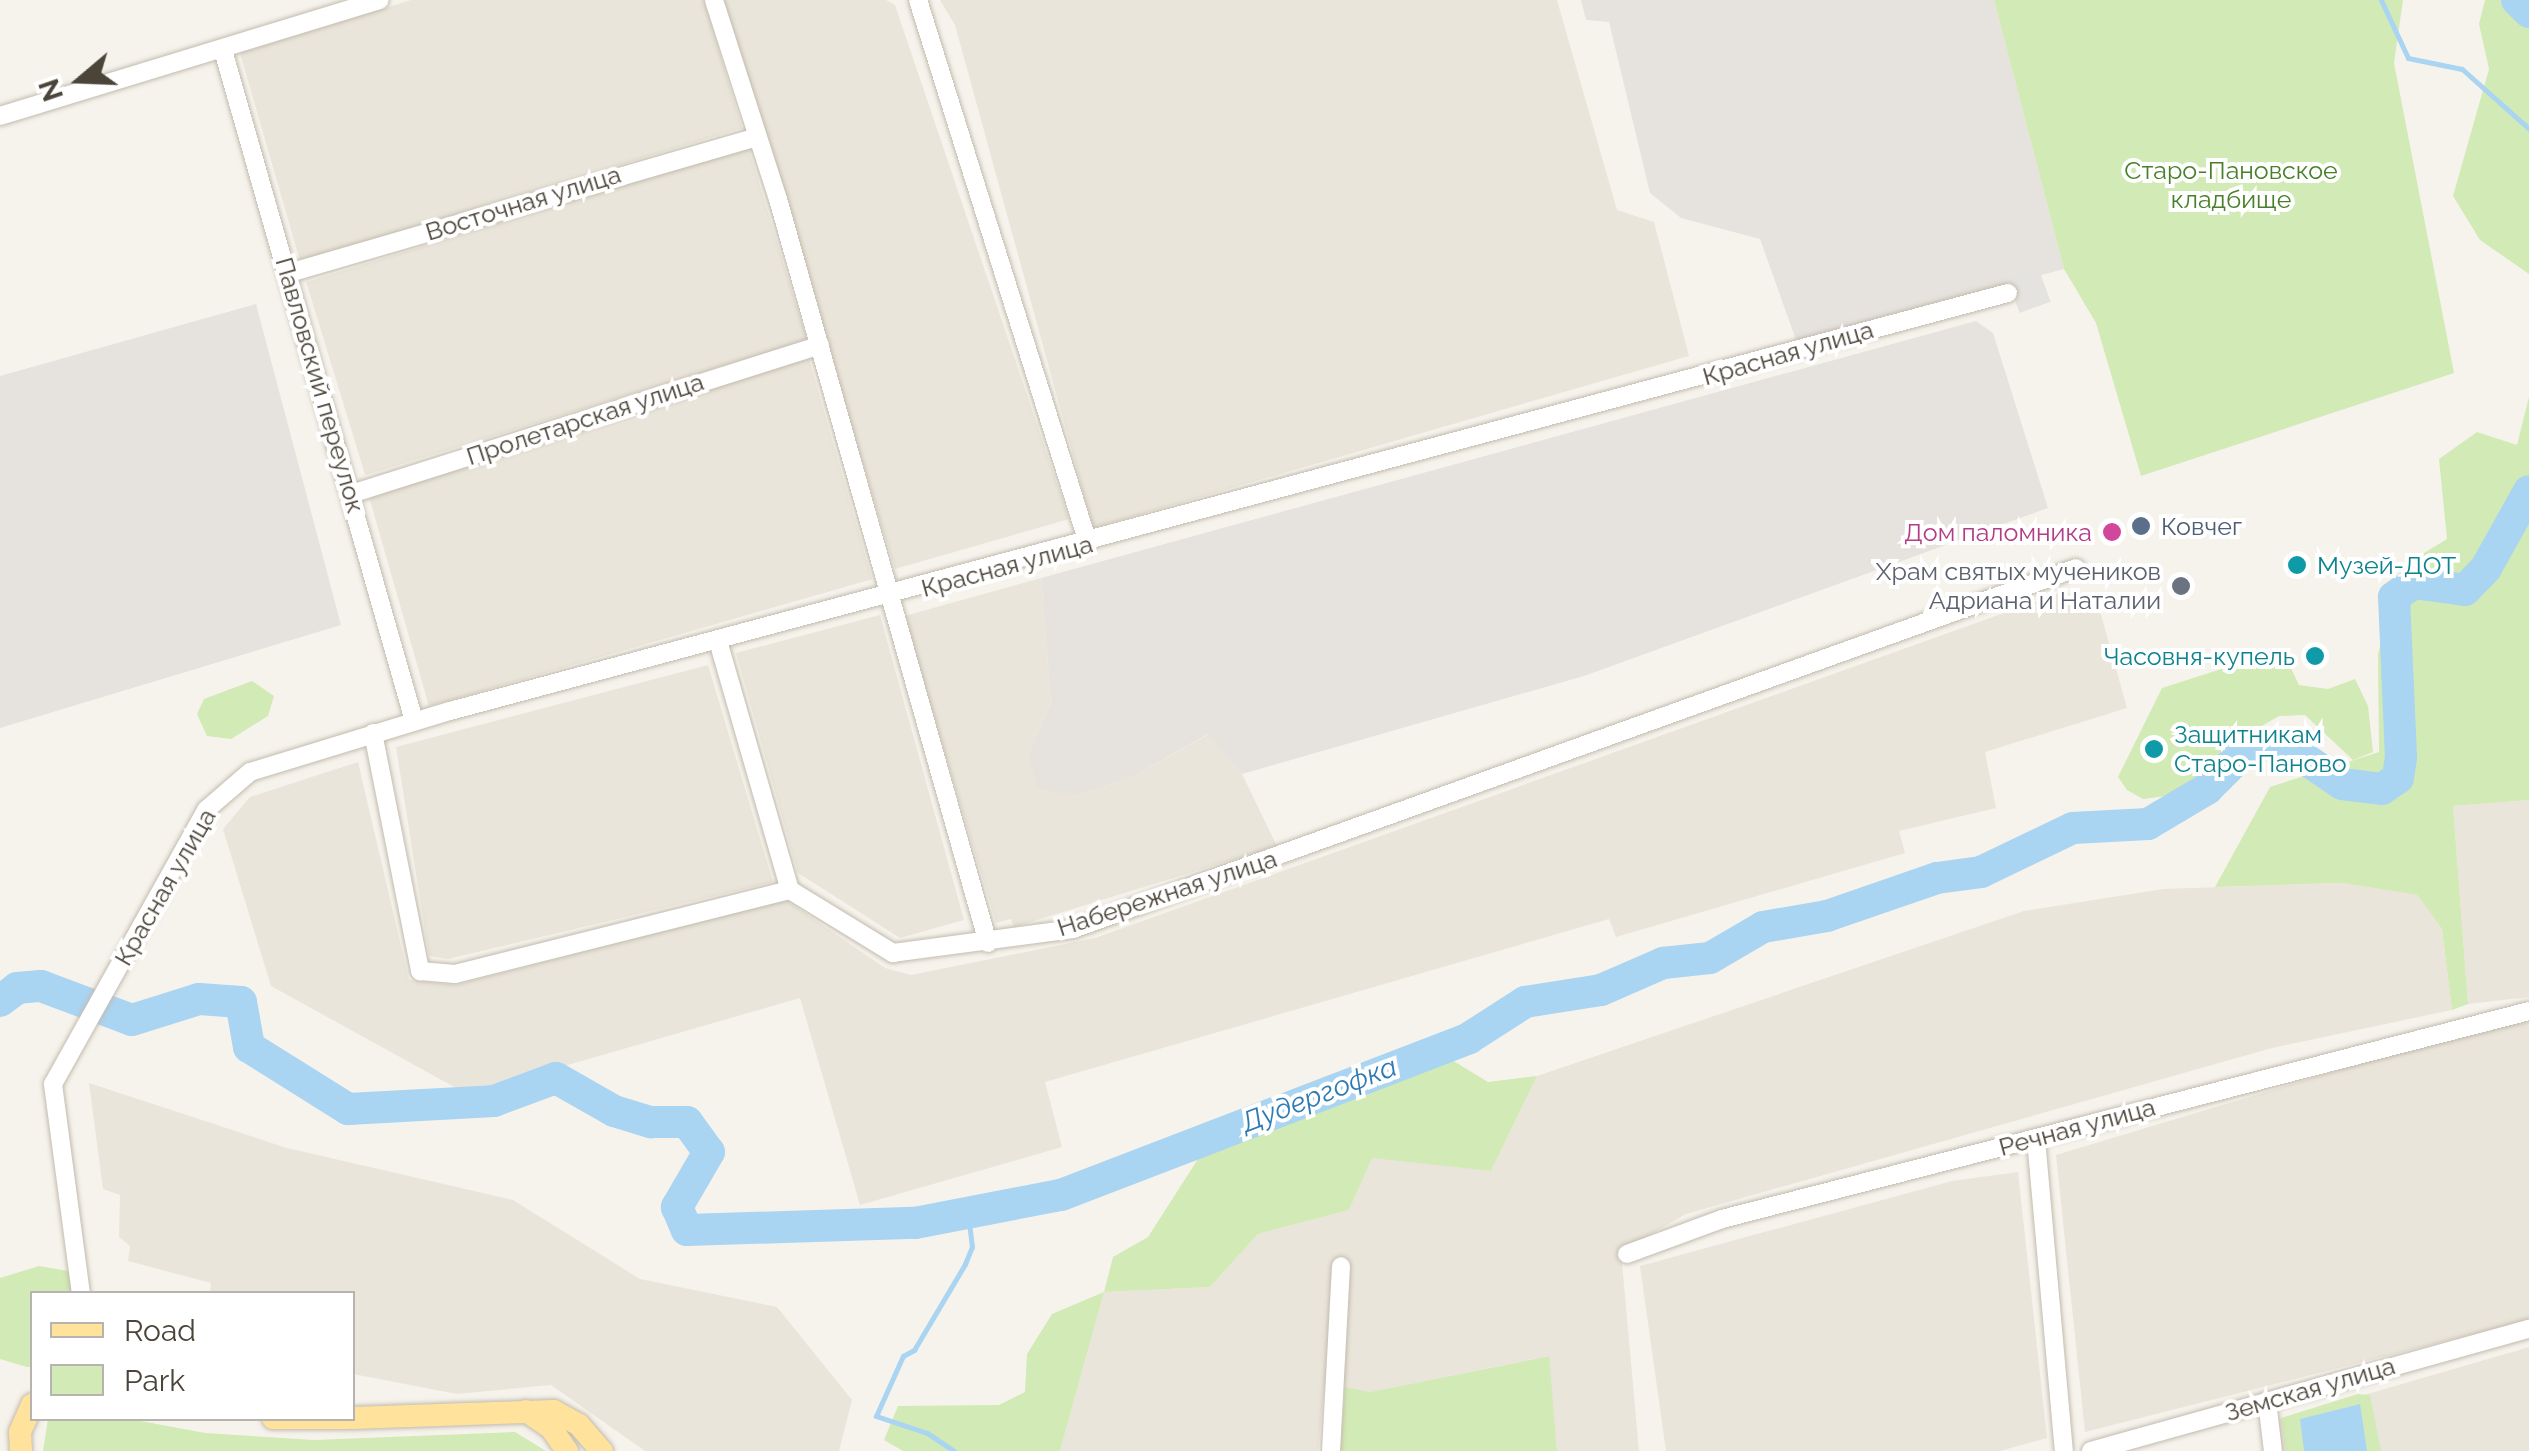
<!DOCTYPE html>
<html>
<head>
<meta charset="utf-8">
<style>
  body { margin:0 }
  #map { position:relative; width:2529px; height:1451px; overflow:hidden; background:#f6f3ec; font-family:Raleway,sans-serif }
  div>[style] { position:absolute }
  [style*='--x'] { left:calc(var(--x)*1px); top:calc(var(--y)*1px); width:calc(var(--w)*1px); rotate:calc(var(--a)*1deg) }
  .residential>* { inset:0; background:#eae5da; transform-origin:0 0 }
  .industrial>* { inset:0; background:#e6e2dd }
  .green>* { inset:0; background:#d2eab5 }
  .parking>* { inset:0; background:#e5e3e0; transform-origin:0 0 }
  .water>* { inset:0; background:#a9d4f2 }
  .stream>* { height:5px; margin:-2.5px; padding:0 2.5px; transform-origin:2.5px; border-radius:2.5px; background:#a9d4f2 }
  .river>* { height:32px; margin:-16px; padding:0 16px; transform-origin:16px; border-radius:16px; background:#a9d4f2 }
  .roads { filter:drop-shadow(0 0 2px #c2bbae) drop-shadow(0 0 2px #c2bbae) }
  .minor>* { height:18px; margin:-9px; padding:0 9px; transform-origin:9px; border-radius:9px; background:#fff }
  .major>* { height:22px; margin:-11px; padding:0 11px; transform-origin:11px; border-radius:11px; background:#ffe39c }
  .dots>* { width:28px; height:28px; translate:-50% -50%; box-sizing:border-box; border:5px solid #fff; border-radius:50% }
  span { translate:-50% -50%; white-space:nowrap; text-align:center; line-height:1.15; -webkit-text-stroke:8px #fff; paint-order:stroke }
  .park-label { font-size:25px; color:#4a7f2a }
  .street-label { font-size:25px; color:#4b4439 }
  .service-label { font-size:25px; color:#4e5e75 }
  .left { translate:0 -50%; text-align:left }
  .hotel-label { font-size:25px; color:#b23c85 }
  .right { translate:-100% -50%; text-align:right }
  .culture-label { font-size:25px; color:#0d838f }
  .worship-label { font-size:25px; color:#5b616d }
  .water-label { font-size:28px; color:#2e7ab2; font-style:italic }
  .legend { position:absolute; left:30px; top:1291px; width:325px; height:130px; box-sizing:border-box; background:#fff; border:2px solid #b7b4b0; margin:0; padding:12px 18px; list-style:none; font-size:30px; color:#4b4439 }
  .legend li { display:flex; align-items:center; gap:20px; height:50px }
  .legend b { width:50px; border:2px solid #b7b4b0 }
  .north { position:absolute; left:30px; top:30px; width:100px; height:100px; -webkit-text-stroke:8px #fff; paint-order:stroke; rotate:251deg; font-size:28px; font-weight:700; line-height:40px; text-align:center; color:#4b4439 }
  .north::after { content:''; display:block; margin:auto; width:35px; height:45px; background:#4b4439; clip-path:polygon(50% 0,100% 100%,50% 72%,0 100%) }
</style>
</head>
<body>
<div id="map">
  <div class="residential">
    <div style="clip-path:polygon(411px 0,704px 0,742px 128px,300px 261px,240px 53px)"></div>
    <div style="clip-path:polygon(722px 0,886px 0,895px 5px,1069px 519px,895px 569px)"></div>
    <div style="clip-path:polygon(940px 0,1557px 0,1617px 210px,1654px 222px,1689px 356px,1093px 528px,955px 25px)"></div>
    <div style="left:748px;top:147px;width:202px;height:462px;rotate:73deg"></div>
    <div style="left:809px;top:359px;width:229px;height:461px;rotate:74deg"></div>
    <div style="clip-path:polygon(1041px 578px,1051px 703px,1028px 755px,1074px 796px,1128px 779px,1209px 734px,1242px 774px,1277px 846px,1014px 927px,1011px 919px,996px 923px,904px 616px)"></div>
    <div style="clip-path:polygon(2095px 593px,2127px 708px,1985px 752px,1996px 808px,1899px 831px,1905px 853px,1616px 937px,1609px 919px,1045px 1082px,1062px 1147px,860px 1205px,800px 998px,467px 1094px,271px 986px,223px 829px,250px 797px,358px 762px,409px 980px,456px 985px,786px 900px,885px 968px,911px 975px,1095px 938px,2057px 594px)"></div>
    <div style="clip-path:polygon(880px 615px,964px 920px,900px 938px,798px 873px,736px 653px)"></div>
    <div style="clip-path:polygon(708px 665px,773px 882px,448px 959px,429px 956px,396px 747px)"></div>
    <div style="clip-path:polygon(2529px 800px,2529px 997px,2468px 1004px,2453px 806px)"></div>
    <div style="clip-path:polygon(2342px 883px,2417px 895px,2442px 929px,2452px 1010px,2272px 1048px,1686px 1214px,1621px 1251px,1639px 1451px,1557px 1451px,1548px 1356px,1370px 1392px,1324px 1389px,1318px 1451px,1060px 1451px,1104px 1292px,1210px 1287px,1258px 1234px,1349px 1210px,1372px 1157px,1491px 1171px,1537px 1076px,2024px 911px,2163px 889px)"></div>
    <div style="clip-path:polygon(2529px 1022px,2529px 1320px,2085px 1432px,2056px 1155px,2482px 1027px)"></div>
    <div style="clip-path:polygon(89px 1083px,287px 1148px,513px 1200px,640px 1279px,777px 1307px,852px 1400px,839px 1451px,645px 1451px,551px 1385px,457px 1394px,353px 1374px,352px 1294px,210px 1293px,211px 1283px,128px 1261px,130px 1246px,119px 1237px,120px 1195px,103px 1189px)"></div>
    <div style="clip-path:polygon(2018px 1172px,2047px 1438px,2000px 1451px,1666px 1451px,1640px 1266px,1952px 1181px)"></div>
    <div style="clip-path:polygon(2529px 1347px,2529px 1451px,2280px 1451px,2278px 1420px)"></div>
  </div>
  <div class="industrial">
    <div style="clip-path:polygon(1581px 0,1994px 0,2064px 269px,1796px 340px,1760px 239px,1681px 218px,1650px 193px,1609px 22px,1586px 20px)"></div>
    <div style="clip-path:polygon(256px 304px,341px 625px,0 728px,0 376px)"></div>
    <div style="clip-path:polygon(1976px 321px,1993px 333px,2048px 508px,1584px 676px,1242px 774px,1208px 734px,1128px 779px,1074px 796px,1038px 788px,1028px 755px,1051px 703px,1041px 578px)"></div>
  </div>
  <div class="green">
    <div style="clip-path:polygon(1994px 0,2403px 0,2394px 63px,2454px 373px,2141px 476px,2096px 323px,2064px 269px)"></div>
    <div style="clip-path:polygon(2485px 0,2529px 0,2529px 274px,2480px 240px,2453px 196px,2489px 69px,2479px 24px)"></div>
    <div style="clip-path:polygon(2529px 397px,2529px 800px,2453px 806px,2468px 1004px,2452px 1010px,2442px 929px,2417px 895px,2342px 883px,2215px 887px,2270px 787px,2379px 752px,2378px 654px,2401px 567px,2447px 539px,2439px 459px,2477px 432px,2517px 445px)"></div>
    <div style="clip-path:polygon(2285px 656px,2299px 685px,2328px 689px,2355px 679px,2368px 706px,2373px 752px,2353px 760px,2305px 715px,2279px 716px,2234px 742px,2189px 793px,2143px 799px,2127px 790px,2118px 777px,2162px 688px,2256px 658px)"></div>
    <div style="clip-path:polygon(252px 681px,274px 696px,268px 716px,231px 739px,207px 736px,197px 714px,204px 699px)"></div>
    <div style="clip-path:polygon(1442px 1054px,1488px 1082px,1537px 1076px,1491px 1171px,1372px 1158px,1349px 1210px,1258px 1234px,1210px 1287px,1104px 1292px,1060px 1451px,903px 1451px,884px 1440px,898px 1406px,999px 1405px,1025px 1392px,1027px 1354px,1052px 1314px,1104px 1292px,1113px 1257px,1148px 1237px,1205px 1148px)"></div>
    <div style="clip-path:polygon(39px 1266px,68px 1271px,74px 1293px,32px 1294px,32px 1367px,27px 1367px,0 1359px,0 1278px)"></div>
    <div style="clip-path:polygon(1549px 1356px,1557px 1451px,1340px 1451px,1345px 1387px,1370px 1392px)"></div>
    <div style="clip-path:polygon(2358px 1394px,2370px 1395px,2381px 1451px,2367px 1451px,2359px 1404px,2300px 1419px,2304px 1451px,2286px 1451px,2281px 1418px)"></div>
    <div style="clip-path:polygon(130px 1419px,205px 1433px,314px 1440px,515px 1432px,546px 1451px,43px 1451px,48px 1419px)"></div>
  </div>
  <div class="parking">
    <div style="left:2038px;top:267px;width:37px;height:33px;rotate:70deg"></div>
  </div>
  <div class="water">
    <div style="clip-path:polygon(27px 976px,48px 978px,87px 988px,74px 1009px,37px 997px,16px 999px,0 1011px,0 990px)"></div>
    <div style="clip-path:polygon(2360px 1404px,2367px 1451px,2304px 1451px,2300px 1419px)"></div>
  </div>
  <div class="stream">
    <div style="--x:2381;--y:0;--w:64;--a:65"></div>
    <div style="--x:2408;--y:58;--w:55;--a:11.5"></div>
    <div style="--x:2462;--y:69;--w:90;--a:41.8"></div>
    <div style="--x:954;--y:1451;--w:32;--a:-146"></div>
    <div style="--x:927;--y:1433;--w:54;--a:-161.6"></div>
    <div style="--x:876;--y:1416;--w:66;--a:-65.8"></div>
    <div style="--x:903;--y:1356;--w:13;--a:-29"></div>
    <div style="--x:914;--y:1350;--w:100;--a:-59.3"></div>
    <div style="--x:965;--y:1264;--w:18;--a:-68"></div>
    <div style="--x:972;--y:1247;--w:33;--a:-97"></div>
  </div>
  <div class="river">
    <div style="--x:2517;--y:0;--w:17;--a:45"></div>
    <div style="--x:0;--y:1001;--w:21;--a:-37"></div>
    <div style="--x:17;--y:988;--w:24;--a:-5"></div>
    <div style="--x:41;--y:986;--w:97;--a:20.5"></div>
    <div style="--x:132;--y:1020;--w:70;--a:-17.4"></div>
    <div style="--x:199;--y:999;--w:42;--a:4.1"></div>
    <div style="--x:241;--y:1002;--w:46;--a:79.9"></div>
    <div style="--x:249;--y:1047;--w:117;--a:32.1"></div>
    <div style="--x:348;--y:1109;--w:146;--a:-3.1"></div>
    <div style="--x:494;--y:1101;--w:66;--a:-20.4"></div>
    <div style="--x:556;--y:1078;--w:67;--a:29.6"></div>
    <div style="--x:614;--y:1111;--w:39;--a:17"></div>
    <div style="--x:651;--y:1122;--w:36;--a:0"></div>
    <div style="--x:687;--y:1122;--w:37;--a:54"></div>
    <div style="--x:709;--y:1152;--w:64;--a:120.2"></div>
    <div style="--x:677;--y:1207;--w:25;--a:67"></div>
    <div style="--x:687;--y:1230;--w:228;--a:-1.8"></div>
    <div style="--x:915;--y:1223;--w:149;--a:-10.9"></div>
    <div style="--x:1061;--y:1195;--w:437;--a:-21"></div>
    <div style="--x:1469;--y:1038;--w:67;--a:-32.7"></div>
    <div style="--x:1525;--y:1002;--w:77;--a:-9"></div>
    <div style="--x:1601;--y:990;--w:68;--a:-23.5"></div>
    <div style="--x:1663;--y:963;--w:47;--a:-6.1"></div>
    <div style="--x:1710;--y:958;--w:61;--a:-30.3"></div>
    <div style="--x:1763;--y:927;--w:65;--a:-9.8"></div>
    <div style="--x:1827;--y:916;--w:116;--a:-19.1"></div>
    <div style="--x:1937;--y:878;--w:44;--a:-7.8"></div>
    <div style="--x:1981;--y:872;--w:102;--a:-25.6"></div>
    <div style="--x:2073;--y:828;--w:75;--a:-3.1"></div>
    <div style="--x:2148;--y:824;--w:69;--a:-30.7"></div>
    <div style="--x:2207;--y:789;--w:47;--a:-45"></div>
    <div style="--x:2240;--y:756;--w:25;--a:-27"></div>
    <div style="--x:2262;--y:745;--w:21;--a:-3"></div>
    <div style="--x:2283;--y:744;--w:71;--a:34.1"></div>
    <div style="--x:2342;--y:784;--w:40;--a:7.1"></div>
    <div style="--x:2382;--y:789;--w:19;--a:-35"></div>
    <div style="--x:2398;--y:778;--w:21;--a:-82"></div>
    <div style="--x:2401;--y:757;--w:160;--a:-92.5"></div>
    <div style="--x:2394;--y:597;--w:24;--a:-35"></div>
    <div style="--x:2414;--y:583;--w:51;--a:7.8"></div>
    <div style="--x:2465;--y:590;--w:30;--a:-46"></div>
    <div style="--x:2486;--y:568;--w:88;--a:-60.8"></div>
  </div>
  <div class="roads">
    <div class="minor">
      <div style="--x:714;--y:0;--w:209;--a:72.2"></div>
      <div style="--x:778;--y:199;--w:773;--a:74.24"></div>
      <div style="--x:918;--y:0;--w:569;--a:72.62"></div>
      <div style="--x:223;--y:50;--w:698;--a:74.11"></div>
      <div style="--x:0;--y:116;--w:397;--a:-17"></div>
      <div style="--x:289;--y:273;--w:487;--a:-16.2"></div>
      <div style="--x:351;--y:494;--w:492;--a:-17.6"></div>
      <div style="--x:718;--y:641;--w:259;--a:73.9"></div>
      <div style="--x:373;--y:733;--w:243;--a:78.8"></div>
      <div style="--x:420;--y:971;--w:35;--a:5"></div>
      <div style="--x:455;--y:974;--w:345;--a:-14.1"></div>
      <div style="--x:790;--y:890;--w:121;--a:31.5"></div>
      <div style="--x:893;--y:953;--w:182;--a:-7.6"></div>
      <div style="--x:1073;--y:929;--w:1066;--a:-19.79"></div>
      <div style="--x:2036;--y:1139;--w:313;--a:84.9"></div>
      <div style="--x:1627;--y:1254;--w:101;--a:-20.2"></div>
      <div style="--x:1722;--y:1219;--w:833;--a:-14.45"></div>
      <div style="--x:81;--y:1294;--w:212;--a:-97.6"></div>
      <div style="--x:53;--y:1084;--w:314;--a:-60.8"></div>
      <div style="--x:206;--y:810;--w:58;--a:-40.8"></div>
      <div style="--x:250;--y:772;--w:209;--a:-17"></div>
      <div style="--x:450;--y:711;--w:1613;--a:-15.02"></div>
      <div style="--x:2267;--y:1401;--w:50;--a:83.2"></div>
      <div style="--x:1331;--y:1451;--w:185;--a:-86.9"></div>
      <div style="--x:2091;--y:1451;--w:455;--a:-15.6"></div>
    </div>
    <div class="major">
      <div style="--x:526;--y:1411;--w:30;--a:34"></div>
      <div style="--x:551;--y:1428;--w:28;--a:55"></div>
      <div style="--x:273;--y:1418;--w:74;--a:0"></div>
      <div style="--x:352;--y:1418;--w:202;--a:-2"></div>
      <div style="--x:554;--y:1411;--w:29;--a:29"></div>
      <div style="--x:579;--y:1425;--w:35;--a:49"></div>
      <div style="--x:21;--y:1451;--w:19;--a:-93"></div>
      <div style="--x:20;--y:1432;--w:30;--a:-66"></div>
    </div>
  </div>
  <div class="dots">
    <div style="left:2141px;top:526px;background:#5c6f8a"></div>
    <div style="left:2112px;top:532px;background:#d1479c"></div>
    <div style="left:2297px;top:565px;background:#0f9aa8"></div>
    <div style="left:2181px;top:586px;background:#6b7280"></div>
    <div style="left:2315px;top:656px;background:#0f9aa8"></div>
    <div style="left:2154px;top:749px;background:#0f9aa8"></div>
  </div>
  <div class="park-label">
    <span style="left:2231px;top:185px">Старо-Пановское<br>кладбище</span>
  </div>
  <div class="street-label">
    <span style="left:523px;top:203px;rotate:-17deg">Восточная улица</span>
    <span style="left:1788px;top:353px;rotate:-16deg">Красная улица</span>
    <span style="left:320px;top:385px;rotate:74deg">Павловский переулок</span>
    <span style="left:585px;top:419px;rotate:-18deg">Пролетарская улица</span>
    <span style="left:1007px;top:566px;rotate:-15deg">Красная улица</span>
    <span style="left:165px;top:887px;rotate:-60deg">Красная улица</span>
    <span style="left:1167px;top:893px;rotate:-18deg">Набережная улица</span>
    <span style="left:2077px;top:1127px;rotate:-15deg">Речная улица</span>
    <span style="left:2310px;top:1389px;rotate:-16deg">Земская улица</span>
  </div>
  <div class="service-label">
    <span class="left" style="left:2161px;top:526px">Ковчег</span>
  </div>
  <div class="hotel-label">
    <span class="right" style="left:2092px;top:532px">Дом паломника</span>
  </div>
  <div class="culture-label">
    <span class="left" style="left:2317px;top:565px">Музей-ДОТ</span>
    <span class="right" style="left:2295px;top:656px">Часовня-купель</span>
    <span class="left" style="left:2174px;top:749px">Защитникам<br>Старо-Паново</span>
  </div>
  <div class="worship-label">
    <span class="right" style="left:2161px;top:586px">Храм святых мучеников<br>Адриана и Наталии</span>
  </div>
  <div class="water-label">
    <span style="left:1319px;top:1095px;rotate:-21deg">Дудергофка</span>
  </div>
  <ul class="legend">
  <li><b style="height:12px;background:#ffe39c"></b>Road</li>
  <li><b style="height:28px;background:#d2eab5"></b>Park</li>
  </ul>
  <div class="north">N</div>
</div>
</body>
</html>
